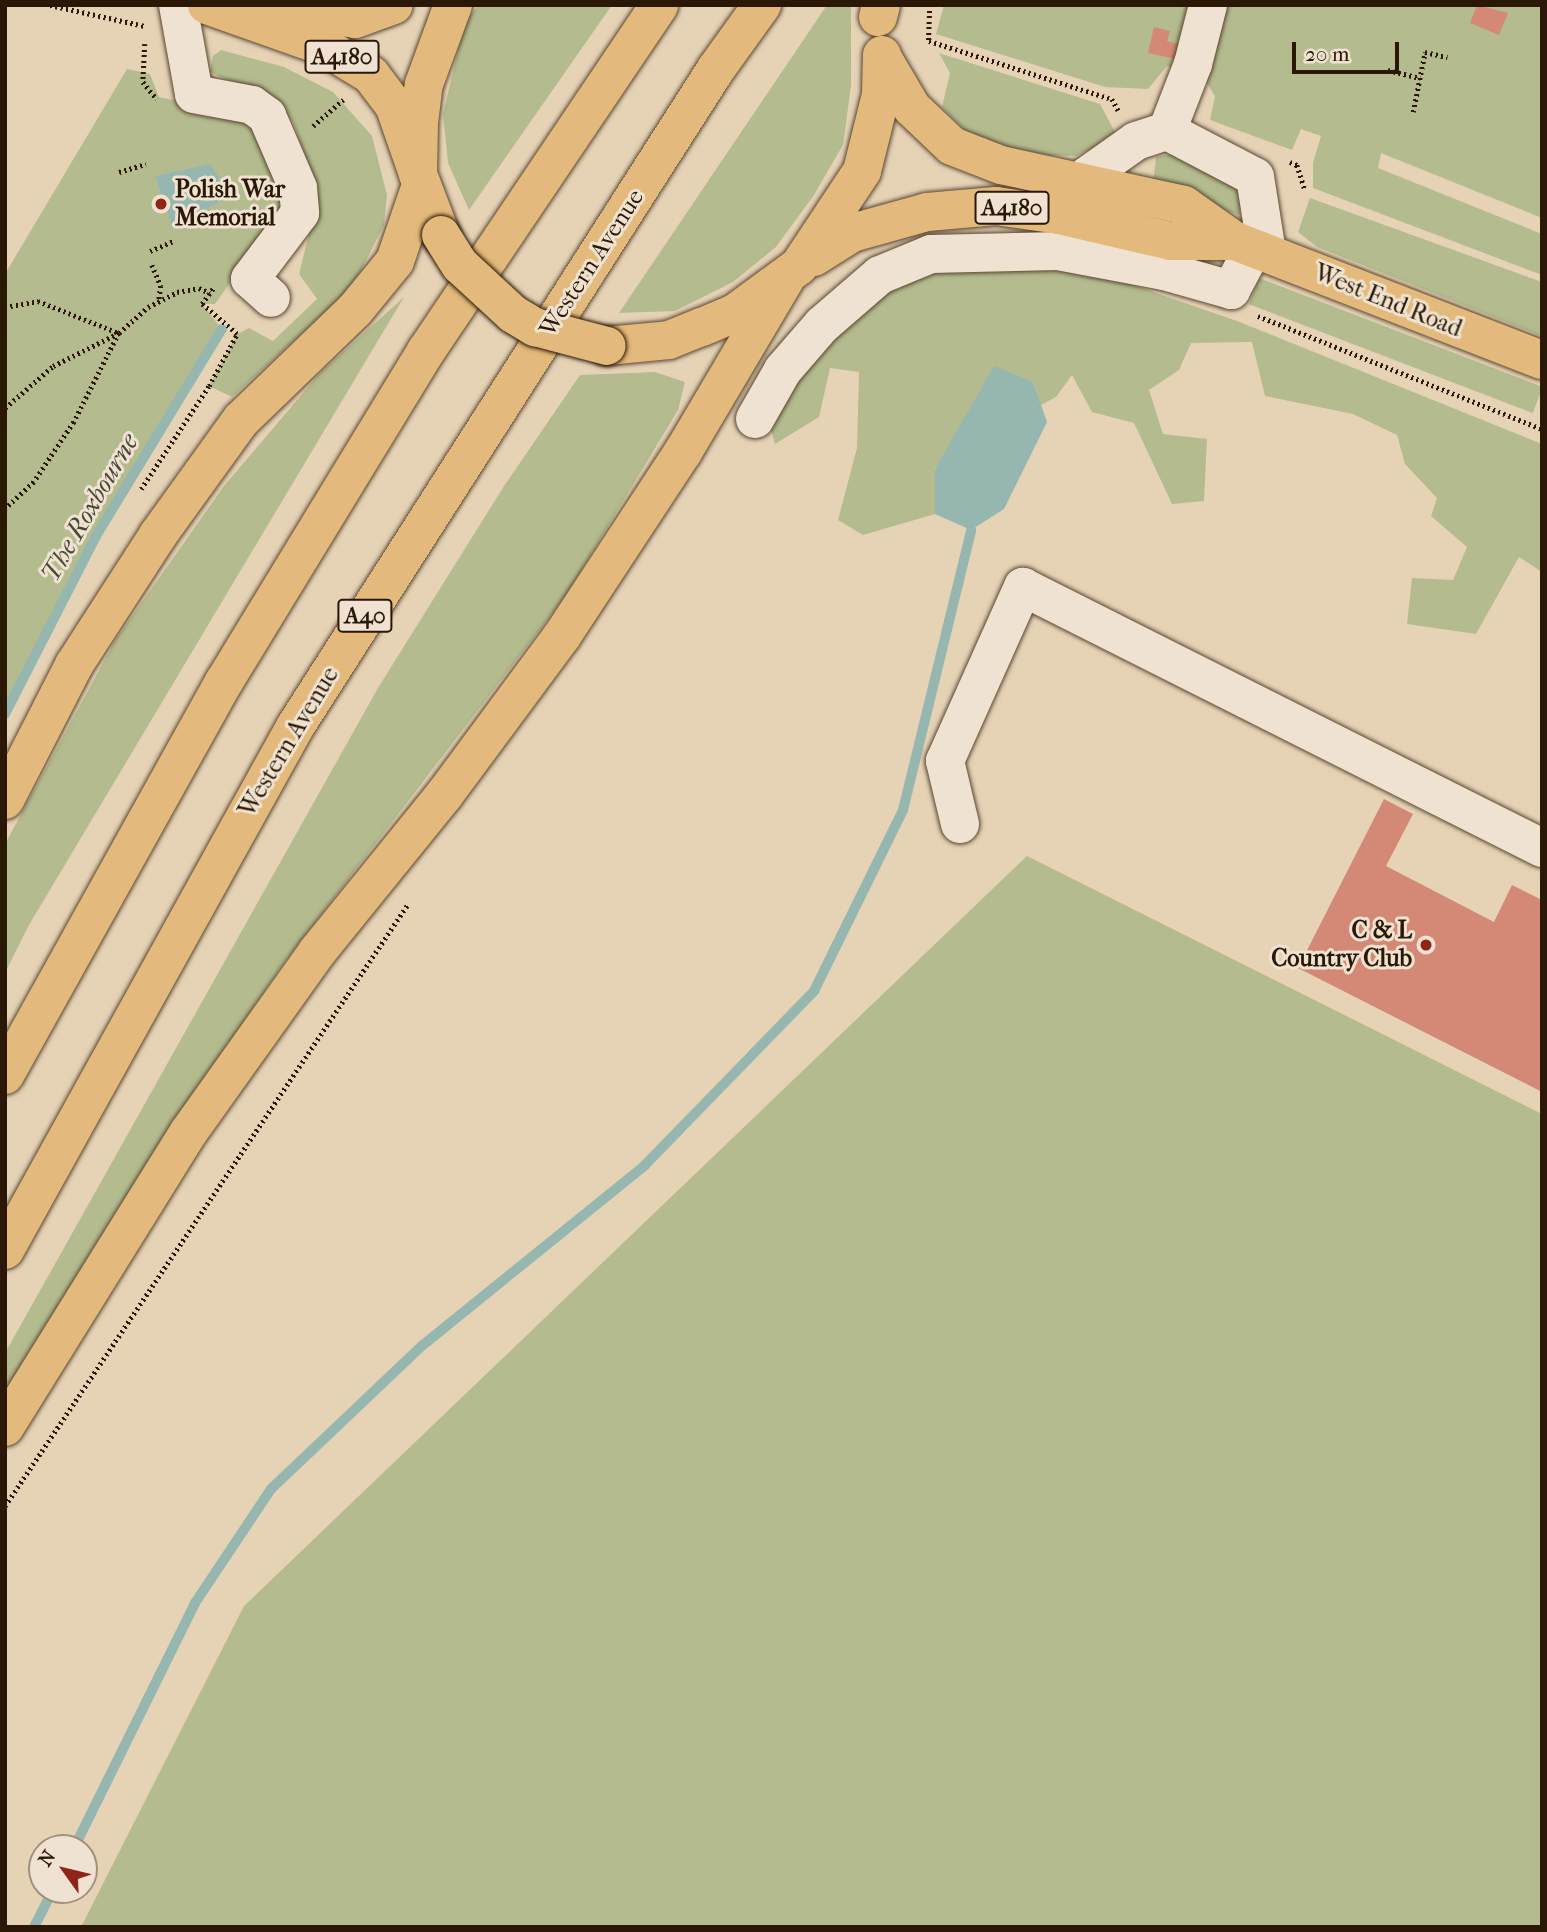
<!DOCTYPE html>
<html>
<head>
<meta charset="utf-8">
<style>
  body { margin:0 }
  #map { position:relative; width:1547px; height:1932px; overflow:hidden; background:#e6d3b6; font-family:"IM FELL French Canon",serif }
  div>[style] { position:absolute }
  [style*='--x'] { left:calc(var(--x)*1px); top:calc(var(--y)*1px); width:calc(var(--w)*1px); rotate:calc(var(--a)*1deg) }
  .green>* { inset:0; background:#b4bc8f; transform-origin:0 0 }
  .water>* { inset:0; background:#96b7af }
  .stream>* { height:10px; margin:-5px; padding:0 5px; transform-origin:5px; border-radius:5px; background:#96b7af }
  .building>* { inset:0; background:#d38975 }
  .path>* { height:4.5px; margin-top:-2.25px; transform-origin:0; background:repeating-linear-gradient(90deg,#2a1706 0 2px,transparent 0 5.5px) }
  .roads { filter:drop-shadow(0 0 2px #594632) drop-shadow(0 0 2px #594632) }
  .minor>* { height:38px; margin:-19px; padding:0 19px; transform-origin:19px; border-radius:19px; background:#efe2d0 }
  .major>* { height:38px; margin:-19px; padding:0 19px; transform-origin:19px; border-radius:19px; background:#e3ba7b }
  .highway>* { height:38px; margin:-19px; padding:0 19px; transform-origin:19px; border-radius:19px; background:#e3ba7b }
  .bridges { filter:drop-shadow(0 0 2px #2a1706) drop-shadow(0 0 2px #2a1706) }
  .major-bridge>* { height:38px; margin:-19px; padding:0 19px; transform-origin:19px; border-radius:19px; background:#e3ba7b }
  .dots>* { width:19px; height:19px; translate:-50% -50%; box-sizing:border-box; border:4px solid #efe2d0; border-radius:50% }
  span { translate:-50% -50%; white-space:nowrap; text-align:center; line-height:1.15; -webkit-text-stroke:6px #efe2d0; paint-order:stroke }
  .shield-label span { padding:2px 5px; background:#efe2d0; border:2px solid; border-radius:5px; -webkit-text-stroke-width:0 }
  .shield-label { font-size:23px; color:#2a1706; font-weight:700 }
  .poi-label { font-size:24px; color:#2a1706; font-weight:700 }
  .left { translate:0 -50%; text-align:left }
  .right { translate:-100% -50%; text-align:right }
  .street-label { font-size:24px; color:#2a1706 }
  .water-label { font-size:26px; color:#4a4739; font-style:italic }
  .frame { position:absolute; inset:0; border:7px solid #2a1706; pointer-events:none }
  .north { position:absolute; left:28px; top:1834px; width:70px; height:70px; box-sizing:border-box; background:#efe2d0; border:2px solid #a0917f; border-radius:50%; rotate:304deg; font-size:19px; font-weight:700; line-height:28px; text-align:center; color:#2a1706 }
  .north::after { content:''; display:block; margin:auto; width:24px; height:32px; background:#8f2418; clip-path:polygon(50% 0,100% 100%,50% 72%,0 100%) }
  .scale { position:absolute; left:1292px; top:42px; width:107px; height:32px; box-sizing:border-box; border:4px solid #2a1706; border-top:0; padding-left:9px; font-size:21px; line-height:24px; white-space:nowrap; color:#2a1706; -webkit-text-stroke:5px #efe2d0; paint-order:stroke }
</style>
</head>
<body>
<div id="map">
  <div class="green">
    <div style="clip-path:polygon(478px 5px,612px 5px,469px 210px,448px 163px,443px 114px,464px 25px)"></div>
    <div style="clip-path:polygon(827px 5px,851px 6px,851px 86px,843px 145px,814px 195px,776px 247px,733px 282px,675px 311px,619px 313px)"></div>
    <div style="clip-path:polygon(944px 5px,1542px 5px,1542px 218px,1381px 153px,1378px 168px,1542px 234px,1542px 275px,1313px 188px,1313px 163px,1321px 136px,1301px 129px,1292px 150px,1210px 120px,1215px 96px,1206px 82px,1167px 66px,1148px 89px,1105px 87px,936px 34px)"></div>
    <div style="clip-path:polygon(221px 50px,284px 67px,333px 92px,372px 136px,387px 195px,384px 225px,358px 276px,336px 302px,232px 397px,209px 386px,237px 334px,249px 328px,273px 341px,317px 299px,299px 274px,315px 210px,309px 167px,293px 122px,279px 103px,210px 72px,213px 56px)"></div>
    <div style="clip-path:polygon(939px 53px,1100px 104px,1117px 136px,1076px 156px,1041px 155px,975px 140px,942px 107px,950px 73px)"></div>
    <div style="clip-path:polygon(127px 69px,150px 74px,159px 97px,254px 118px,287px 203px,215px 304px,202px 304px,222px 329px,96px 536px,5px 714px,5px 274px)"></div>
    <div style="clip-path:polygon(1175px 154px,1234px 181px,1243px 202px,1239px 215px,1153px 184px,1156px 157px)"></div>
    <div style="clip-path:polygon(1310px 198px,1542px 282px,1542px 336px,1317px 247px,1298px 232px)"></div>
    <div style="clip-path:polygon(934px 262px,1087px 269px,1237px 321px,1542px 444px,1542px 572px,1519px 557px,1476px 634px,1407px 624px,1412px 578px,1453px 580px,1467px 547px,1431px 516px,1437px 498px,1405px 464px,1397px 435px,1353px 414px,1265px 396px,1252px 342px,1191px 343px,1179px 370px,1149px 390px,1163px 434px,1207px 439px,1204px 501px,1172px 504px,1134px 423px,1092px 412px,1072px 375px,1056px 397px,1041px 405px,1033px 382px,935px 468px,935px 514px,863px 535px,838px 520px,857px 448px,859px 372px,830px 368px,819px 417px,775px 444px,766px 411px,814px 341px)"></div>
    <div style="left:1259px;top:278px;width:304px;height:28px;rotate:21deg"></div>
    <div style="clip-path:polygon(404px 297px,29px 925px,5px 973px,5px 844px,116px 639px,224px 486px,320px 373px)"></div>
    <div style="clip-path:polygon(655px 372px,685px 382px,678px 410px,567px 594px,283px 964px,180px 1115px,5px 1397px,5px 1353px,378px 688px,504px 486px,580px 375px)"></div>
    <div style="clip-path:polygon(1027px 856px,1542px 1114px,1542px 1927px,81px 1927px,244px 1606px)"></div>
  </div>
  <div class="water">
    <div style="clip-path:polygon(210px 164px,224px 185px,223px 200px,173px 227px,155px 176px)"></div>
    <div style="clip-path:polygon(994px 366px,1033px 382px,1047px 422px,1004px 509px,971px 530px,935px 514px,935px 469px)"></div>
  </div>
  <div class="stream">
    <div style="--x:5;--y:714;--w:200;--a:-62.9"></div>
    <div style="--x:96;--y:536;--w:242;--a:-58.7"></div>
    <div style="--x:74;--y:1848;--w:273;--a:-63.7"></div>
    <div style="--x:195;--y:1603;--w:137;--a:-56.3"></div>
    <div style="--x:271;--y:1489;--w:209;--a:-43.5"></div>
    <div style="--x:423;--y:1345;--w:286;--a:-39"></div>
    <div style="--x:645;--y:1165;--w:243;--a:-45.8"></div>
    <div style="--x:814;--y:991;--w:202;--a:-63.8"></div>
    <div style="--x:903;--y:810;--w:288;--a:-76.3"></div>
    <div style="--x:34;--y:1927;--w:42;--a:-62.8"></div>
  </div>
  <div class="building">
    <div style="clip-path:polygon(1477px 5px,1508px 13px,1499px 35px,1470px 23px)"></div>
    <div style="clip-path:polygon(1154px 27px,1170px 31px,1167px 41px,1179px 44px,1176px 59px,1148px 53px)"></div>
    <div style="clip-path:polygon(1384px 799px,1413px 814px,1386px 866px,1494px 922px,1512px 885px,1542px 900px,1542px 1092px,1298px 968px)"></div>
  </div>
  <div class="path">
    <div style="--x:50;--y:5;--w:97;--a:12.5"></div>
    <div style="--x:930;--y:5;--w:36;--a:92"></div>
    <div style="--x:929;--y:41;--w:192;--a:17.6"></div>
    <div style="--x:1112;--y:99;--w:13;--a:61"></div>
    <div style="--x:145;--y:44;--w:38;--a:93"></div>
    <div style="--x:143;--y:82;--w:22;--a:51"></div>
    <div style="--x:1388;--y:70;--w:33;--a:14"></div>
    <div style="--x:1413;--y:112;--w:61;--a:-78.7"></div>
    <div style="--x:1425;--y:52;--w:23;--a:13"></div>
    <div style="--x:313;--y:126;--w:40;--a:-41"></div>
    <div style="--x:1290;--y:162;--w:8;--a:23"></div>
    <div style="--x:1297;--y:165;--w:26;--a:72"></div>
    <div style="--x:119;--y:172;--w:28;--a:-17"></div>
    <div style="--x:150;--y:251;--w:26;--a:-23"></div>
    <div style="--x:152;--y:265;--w:23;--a:67"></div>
    <div style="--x:161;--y:286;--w:15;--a:98"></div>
    <div style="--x:5;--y:307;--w:34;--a:-10"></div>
    <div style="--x:38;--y:301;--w:87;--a:21.6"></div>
    <div style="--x:119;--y:333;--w:100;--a:116.8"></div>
    <div style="--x:74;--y:422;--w:72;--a:123.7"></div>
    <div style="--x:34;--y:482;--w:40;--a:137"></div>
    <div style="--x:1258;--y:316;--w:306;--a:21.7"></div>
    <div style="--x:5;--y:408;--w:64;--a:-41.2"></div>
    <div style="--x:53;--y:366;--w:74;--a:-26.6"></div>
    <div style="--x:119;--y:333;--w:39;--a:-42"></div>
    <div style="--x:148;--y:307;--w:33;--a:-27"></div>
    <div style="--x:177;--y:292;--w:22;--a:-10"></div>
    <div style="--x:199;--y:288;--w:12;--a:24"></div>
    <div style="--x:141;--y:489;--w:123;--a:-56.6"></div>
    <div style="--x:209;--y:386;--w:59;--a:-61.7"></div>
    <div style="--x:237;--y:334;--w:46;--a:-139.4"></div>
    <div style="--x:202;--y:304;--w:21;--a:-55"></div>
    <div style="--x:5;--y:1506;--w:724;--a:-56.2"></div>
  </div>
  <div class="roads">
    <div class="minor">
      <div style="--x:178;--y:5;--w:90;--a:79.8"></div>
      <div style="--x:194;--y:94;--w:59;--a:10.7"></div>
      <div style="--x:252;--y:105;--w:19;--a:36"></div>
      <div style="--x:267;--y:116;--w:78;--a:66.7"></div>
      <div style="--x:298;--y:188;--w:25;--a:85"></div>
      <div style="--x:300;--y:213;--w:83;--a:127.1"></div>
      <div style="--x:250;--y:279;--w:28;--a:42"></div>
      <div style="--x:1167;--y:131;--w:72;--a:-68.8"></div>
      <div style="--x:1193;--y:64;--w:61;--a:-75.7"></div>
      <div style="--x:1081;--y:180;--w:67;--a:-35.3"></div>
      <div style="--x:1136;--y:141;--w:33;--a:-18"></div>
      <div style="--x:1167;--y:131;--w:99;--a:27.6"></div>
      <div style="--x:1255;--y:177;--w:77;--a:81"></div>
      <div style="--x:755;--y:419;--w:56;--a:-60.3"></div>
      <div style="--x:783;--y:370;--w:60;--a:-49.1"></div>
      <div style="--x:822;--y:325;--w:77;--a:-40.8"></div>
      <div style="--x:880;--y:275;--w:55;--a:-22.4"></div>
      <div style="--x:931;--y:254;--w:127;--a:-1.4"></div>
      <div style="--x:1058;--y:251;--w:108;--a:10.7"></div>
      <div style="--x:1164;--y:271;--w:70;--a:15.8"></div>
      <div style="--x:1231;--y:290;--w:47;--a:-61.8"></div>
      <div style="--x:960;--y:824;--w:65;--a:-103.4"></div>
      <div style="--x:945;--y:761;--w:191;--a:-65.9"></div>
      <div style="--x:1023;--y:587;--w:581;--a:26.7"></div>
    </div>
    <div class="major">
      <div style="--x:207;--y:5;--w:125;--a:19.6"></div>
      <div style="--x:325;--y:47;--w:54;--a:31.3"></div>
      <div style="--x:371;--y:75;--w:38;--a:53"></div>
      <div style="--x:394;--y:105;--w:73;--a:70.8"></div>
      <div style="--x:258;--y:6;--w:98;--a:7.6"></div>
      <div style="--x:355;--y:19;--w:41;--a:-19.7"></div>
      <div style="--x:882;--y:57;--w:59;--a:59.5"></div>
      <div style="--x:912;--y:108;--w:55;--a:43.5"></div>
      <div style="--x:952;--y:146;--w:53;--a:21.2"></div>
      <div style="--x:1001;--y:165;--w:187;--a:12.3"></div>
      <div style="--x:1184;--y:205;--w:62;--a:35.2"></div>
      <div style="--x:1235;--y:241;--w:329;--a:21.2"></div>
      <div style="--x:441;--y:235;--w:65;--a:-110.7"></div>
      <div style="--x:418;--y:174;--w:51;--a:-88.9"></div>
      <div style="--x:419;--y:123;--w:39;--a:-83"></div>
      <div style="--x:424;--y:84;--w:84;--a:-69.8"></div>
      <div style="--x:814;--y:257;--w:45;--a:-32.3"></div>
      <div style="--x:852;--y:233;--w:78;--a:-15.6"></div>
      <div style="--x:927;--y:212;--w:69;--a:-5"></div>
      <div style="--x:996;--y:206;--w:64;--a:8.1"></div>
      <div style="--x:1059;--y:215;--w:115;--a:13.1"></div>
      <div style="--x:1171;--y:241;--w:64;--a:0"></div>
      <div style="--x:607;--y:346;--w:62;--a:-5.5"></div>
      <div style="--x:669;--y:340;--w:35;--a:-22"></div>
      <div style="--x:702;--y:327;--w:36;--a:-23"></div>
      <div style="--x:735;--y:313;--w:79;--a:-36.3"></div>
      <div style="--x:799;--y:266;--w:114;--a:-56.4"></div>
      <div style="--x:862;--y:171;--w:78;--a:-76"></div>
      <div style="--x:881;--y:95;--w:40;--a:-88.6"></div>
    </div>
    <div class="highway">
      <div style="--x:878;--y:17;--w:12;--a:-76"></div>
      <div style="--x:5;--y:800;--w:152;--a:-62.9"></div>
      <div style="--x:74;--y:665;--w:155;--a:-57.1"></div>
      <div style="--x:158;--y:535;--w:142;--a:-54.2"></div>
      <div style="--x:241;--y:420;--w:158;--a:-44"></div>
      <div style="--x:355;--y:310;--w:63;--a:-50.8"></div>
      <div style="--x:395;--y:261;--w:80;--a:-71.1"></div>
      <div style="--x:5;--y:1075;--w:450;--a:-60.9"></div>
      <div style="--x:224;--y:682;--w:388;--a:-58.6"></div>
      <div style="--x:426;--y:351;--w:417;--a:-56"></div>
      <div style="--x:5;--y:1250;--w:598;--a:-60.99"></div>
      <div style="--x:295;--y:727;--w:781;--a:-57.39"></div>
      <div style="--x:716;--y:69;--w:79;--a:-54.3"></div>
      <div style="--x:5;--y:1427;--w:346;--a:-58.1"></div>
      <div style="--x:188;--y:1133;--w:222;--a:-54.5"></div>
      <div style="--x:317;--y:952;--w:203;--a:-51"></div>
      <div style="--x:445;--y:794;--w:197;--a:-53.5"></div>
      <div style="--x:562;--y:636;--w:220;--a:-56.7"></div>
      <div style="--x:683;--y:452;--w:202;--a:-59.4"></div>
    </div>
  </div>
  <div class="bridges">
    <div class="major-bridge">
      <div style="--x:441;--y:235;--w:36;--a:58"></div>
      <div style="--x:460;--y:265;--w:72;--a:42.8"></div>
      <div style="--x:513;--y:314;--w:26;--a:31"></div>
      <div style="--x:535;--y:327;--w:74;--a:14.8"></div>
    </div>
  </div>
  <div class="dots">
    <div style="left:161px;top:204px;background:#8f2418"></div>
    <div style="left:1426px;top:945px;background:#8f2418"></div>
  </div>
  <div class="shield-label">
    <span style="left:342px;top:57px">A4180</span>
    <span style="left:1012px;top:208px">A4180</span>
    <span style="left:365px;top:616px">A40</span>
  </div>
  <div class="poi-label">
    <span class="left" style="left:175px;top:204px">Polish War<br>Memorial</span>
    <span class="right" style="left:1412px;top:945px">C &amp; L<br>Country Club</span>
  </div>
  <div class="street-label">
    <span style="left:592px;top:263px;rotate:-57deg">Western Avenue</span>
    <span style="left:1388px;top:301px;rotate:22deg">West End Road</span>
    <span style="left:289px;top:742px;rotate:-59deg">Western Avenue</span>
  </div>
  <div class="water-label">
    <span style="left:90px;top:508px;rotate:-60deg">The Roxbourne</span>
  </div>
  <div class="frame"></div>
  <div class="north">N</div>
  <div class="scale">20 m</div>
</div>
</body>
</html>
